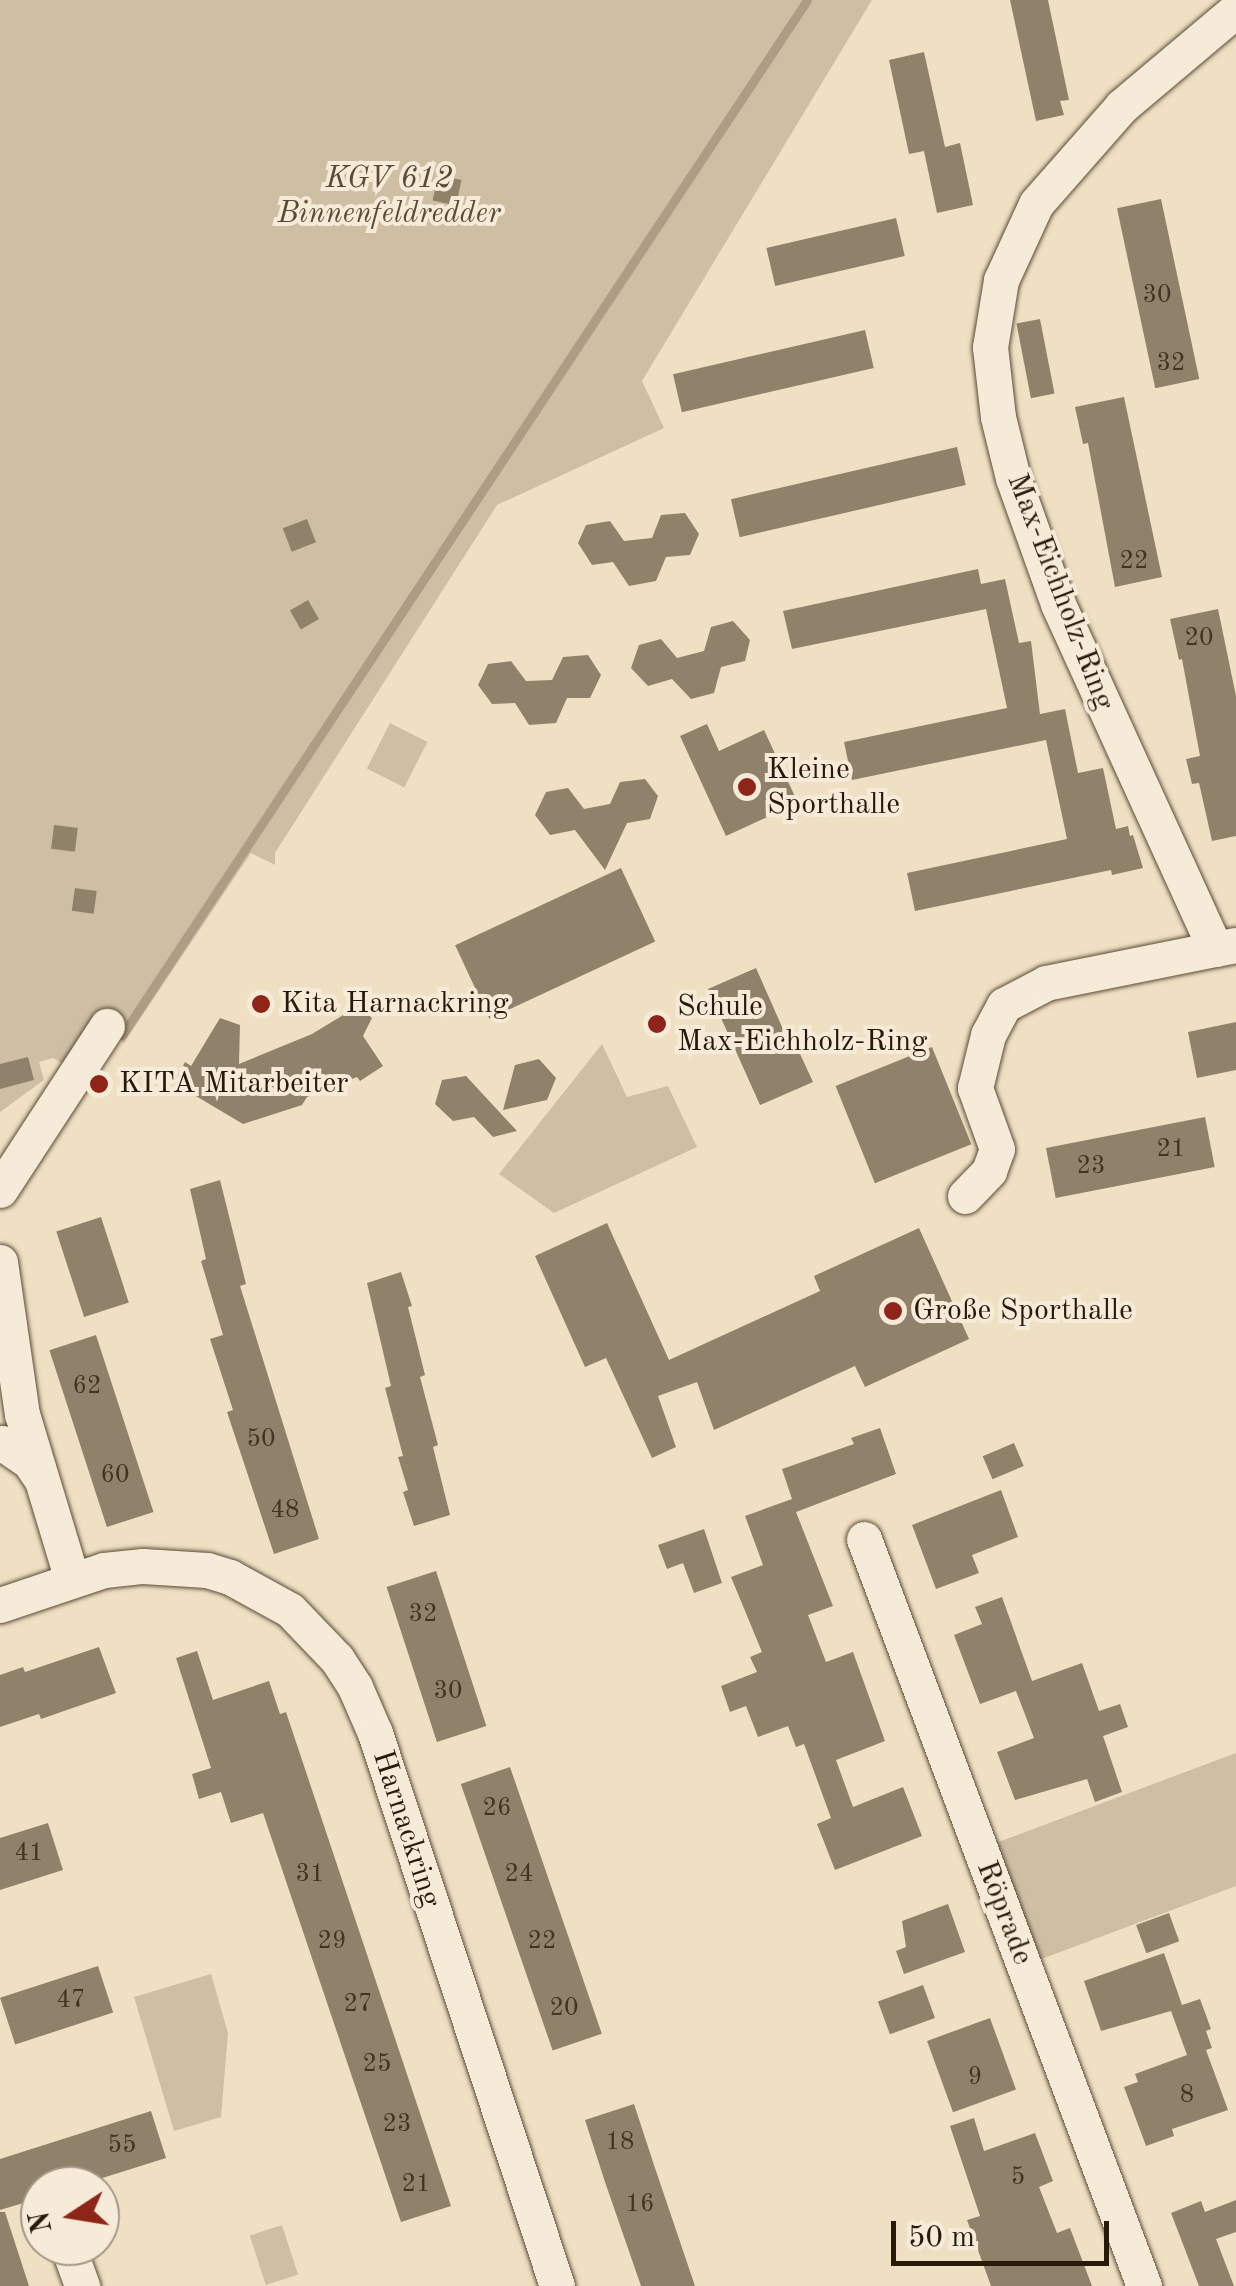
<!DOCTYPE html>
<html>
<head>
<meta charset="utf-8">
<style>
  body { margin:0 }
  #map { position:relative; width:1236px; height:2286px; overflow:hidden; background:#f0e0c3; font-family:"Old Standard TT",serif }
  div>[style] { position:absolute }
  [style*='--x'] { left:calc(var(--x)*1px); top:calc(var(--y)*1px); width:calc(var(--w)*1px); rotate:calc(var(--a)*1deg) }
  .green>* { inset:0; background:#cebea4; transform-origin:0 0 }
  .stream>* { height:9px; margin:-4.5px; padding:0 4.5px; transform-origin:4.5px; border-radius:4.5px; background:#ac9d84 }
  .building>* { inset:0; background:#90816a; transform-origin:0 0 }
  .roads { filter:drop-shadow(0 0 2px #5a4c38) drop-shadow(0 0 2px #5a4c38) }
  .minor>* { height:35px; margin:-17.5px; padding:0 17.5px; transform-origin:17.5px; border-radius:17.5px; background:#f5ebd8 }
  .dots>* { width:28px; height:28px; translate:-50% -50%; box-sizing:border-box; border:5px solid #f5ebd8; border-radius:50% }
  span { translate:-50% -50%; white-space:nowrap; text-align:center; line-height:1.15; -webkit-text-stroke:8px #f5ebd8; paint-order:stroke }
  .number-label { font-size:25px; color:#423422 }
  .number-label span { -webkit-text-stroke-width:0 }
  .park-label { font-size:30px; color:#5a4b38; font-style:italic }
  .street-label { font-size:30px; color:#281a0a }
  .poi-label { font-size:30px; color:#281a0a }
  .left { translate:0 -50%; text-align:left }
  .north { position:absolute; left:20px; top:2166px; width:100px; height:100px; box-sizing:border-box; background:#f5ebd8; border:2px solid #a39786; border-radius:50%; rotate:258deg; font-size:28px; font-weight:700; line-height:40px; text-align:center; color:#281a0a }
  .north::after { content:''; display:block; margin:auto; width:35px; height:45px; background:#8f2418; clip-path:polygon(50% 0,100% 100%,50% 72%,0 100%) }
  .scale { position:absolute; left:891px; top:2221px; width:218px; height:45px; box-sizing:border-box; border:5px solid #281a0a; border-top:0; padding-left:12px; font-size:30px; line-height:35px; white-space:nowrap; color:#281a0a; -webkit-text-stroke:8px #f5ebd8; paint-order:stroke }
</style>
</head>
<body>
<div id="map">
  <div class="green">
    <div style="clip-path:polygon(0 0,872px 0,642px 381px,664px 428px,497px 505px,275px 853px,275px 865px,251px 853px,124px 1043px,95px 1025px,67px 1066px,53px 1058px,39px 1062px,44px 1080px,0 1112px)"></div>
    <div style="left:390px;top:723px;width:42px;height:51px;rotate:27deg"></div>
    <div style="clip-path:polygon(602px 1044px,627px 1097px,668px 1086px,697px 1147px,554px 1213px,499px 1174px)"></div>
    <div style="clip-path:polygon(1236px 1753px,1236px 1886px,1039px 1960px,993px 1844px)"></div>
    <div style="clip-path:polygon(211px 1974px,228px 2033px,221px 2117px,174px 2131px,134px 1997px)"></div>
    <div style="left:282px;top:2225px;width:52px;height:34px;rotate:72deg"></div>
  </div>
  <div class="stream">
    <div style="--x:122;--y:1035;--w:1241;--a:-56.5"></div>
  </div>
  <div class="building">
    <div style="clip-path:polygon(1010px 0,1048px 0,1069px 100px,1060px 101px,1064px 115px,1036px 121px)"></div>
    <div style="clip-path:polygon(924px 52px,945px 147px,960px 143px,973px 205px,937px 213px,924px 151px,909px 154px,889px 60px)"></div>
    <div style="left:438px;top:175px;width:24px;height:26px;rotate:12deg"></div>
    <div style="left:1161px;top:199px;width:184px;height:45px;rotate:78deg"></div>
    <div style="left:896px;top:218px;width:39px;height:133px;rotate:77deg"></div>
    <div style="left:1040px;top:319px;width:76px;height:24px;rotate:79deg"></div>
    <div style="left:865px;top:330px;width:39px;height:197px;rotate:77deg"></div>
    <div style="clip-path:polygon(1124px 397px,1162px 577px,1115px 587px,1088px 443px,1083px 444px,1075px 407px)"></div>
    <div style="left:957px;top:447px;width:39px;height:232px;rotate:77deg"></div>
    <div style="clip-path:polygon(685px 513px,699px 534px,690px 555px,666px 557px,656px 581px,629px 586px,613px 562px,592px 565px,578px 543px,586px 525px,610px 521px,624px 541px,652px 538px,661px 515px)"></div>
    <div style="left:307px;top:519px;width:25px;height:26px;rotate:69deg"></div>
    <div style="clip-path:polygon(978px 569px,981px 584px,1005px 579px,1019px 643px,1031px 641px,1040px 714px,1065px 709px,1078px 773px,1103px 768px,1116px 829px,1128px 826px,1130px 836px,1133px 835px,1143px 868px,1112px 875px,1111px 870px,915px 911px,907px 873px,1067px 839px,1046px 740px,852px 780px,844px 742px,1007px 708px,986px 609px,792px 649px,783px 611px)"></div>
    <div style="left:308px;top:600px;width:22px;height:21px;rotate:60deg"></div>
    <div style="clip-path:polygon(1218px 609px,1236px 696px,1236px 836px,1212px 841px,1199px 783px,1192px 784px,1186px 759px,1200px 756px,1182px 659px,1179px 660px,1170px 619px)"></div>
    <div style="clip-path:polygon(733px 621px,750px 640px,745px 661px,721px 667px,714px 693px,691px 699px,672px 679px,648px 686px,631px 668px,639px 645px,661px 639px,677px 658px,704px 651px,711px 627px)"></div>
    <div style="clip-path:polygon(588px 655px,601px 675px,590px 698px,567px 698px,556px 723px,529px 725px,515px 703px,492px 704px,478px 685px,488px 664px,511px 661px,526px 681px,552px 680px,563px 657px)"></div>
    <div style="clip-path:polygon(707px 724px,719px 751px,764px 730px,798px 803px,726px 836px,680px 736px)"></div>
    <div style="clip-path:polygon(645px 779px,658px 796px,650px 819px,627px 823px,605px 870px,575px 830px,550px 835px,535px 815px,546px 792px,568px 788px,584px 809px,610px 804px,620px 782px)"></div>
    <div style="left:54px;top:825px;width:24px;height:24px;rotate:7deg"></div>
    <div style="left:621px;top:868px;width:81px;height:183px;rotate:65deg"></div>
    <div style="left:75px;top:888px;width:22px;height:23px;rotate:8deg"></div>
    <div style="clip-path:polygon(756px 968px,790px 1045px,795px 1043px,813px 1082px,760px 1105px,708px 989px)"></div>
    <div style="clip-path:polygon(358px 1006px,372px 1018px,363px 1036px,383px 1066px,360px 1081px,357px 1077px,307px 1097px,302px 1105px,243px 1124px,174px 1083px,185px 1062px,191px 1066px,220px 1018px,240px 1025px,239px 1064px,312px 1034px)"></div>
    <div style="clip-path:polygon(1236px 1022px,1236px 1070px,1197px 1078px,1188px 1032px)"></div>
    <div style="left:932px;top:1047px;width:105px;height:104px;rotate:68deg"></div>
    <div style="clip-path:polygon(28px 1057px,34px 1080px,0 1089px,0 1064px)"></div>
    <div style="clip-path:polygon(539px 1059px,556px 1078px,547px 1100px,503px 1110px,515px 1065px)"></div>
    <div style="clip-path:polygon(466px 1076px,517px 1131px,493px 1137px,474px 1117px,453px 1121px,435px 1104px,442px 1080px)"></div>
    <div style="left:1205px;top:1117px;width:51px;height:162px;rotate:79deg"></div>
    <div style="clip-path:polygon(220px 1180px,246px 1284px,240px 1286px,319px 1539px,274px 1554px,227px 1412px,233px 1410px,210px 1339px,223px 1335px,201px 1261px,206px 1259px,190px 1189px)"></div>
    <div style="left:101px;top:1217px;width:90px;height:47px;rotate:72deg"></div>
    <div style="clip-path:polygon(607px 1223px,669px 1360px,820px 1291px,814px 1276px,919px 1228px,969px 1339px,865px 1387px,855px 1366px,714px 1430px,697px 1382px,658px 1396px,676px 1447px,652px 1458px,606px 1358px,585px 1367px,535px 1256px)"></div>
    <div style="clip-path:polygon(401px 1272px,412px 1306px,408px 1307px,425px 1375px,420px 1377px,438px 1445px,433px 1447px,450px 1515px,414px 1526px,403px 1492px,408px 1490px,398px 1457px,403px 1456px,385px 1388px,391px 1386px,367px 1283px)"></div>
    <div style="left:96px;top:1335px;width:186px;height:49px;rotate:72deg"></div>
    <div style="clip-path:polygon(880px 1428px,896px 1474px,796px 1512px,833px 1606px,808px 1615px,826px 1662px,853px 1652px,885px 1741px,836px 1760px,853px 1807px,903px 1787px,922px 1836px,835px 1870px,817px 1824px,831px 1818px,804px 1744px,796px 1747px,788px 1726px,758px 1737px,746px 1706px,730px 1712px,721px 1686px,757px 1672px,750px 1657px,762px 1652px,731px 1577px,763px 1565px,745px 1516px,792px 1499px,782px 1469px,854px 1444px,851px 1438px)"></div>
    <div style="left:1014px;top:1443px;width:25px;height:34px;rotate:67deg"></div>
    <div style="clip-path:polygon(1001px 1490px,1018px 1537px,972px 1555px,979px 1573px,936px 1589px,912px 1525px)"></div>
    <div style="clip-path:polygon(704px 1529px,722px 1583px,694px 1593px,683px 1563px,667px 1569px,658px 1545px)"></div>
    <div style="left:436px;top:1571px;width:163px;height:52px;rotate:72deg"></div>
    <div style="clip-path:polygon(1002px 1597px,1032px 1681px,1082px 1663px,1099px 1711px,1120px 1704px,1128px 1727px,1103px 1736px,1122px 1792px,1095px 1802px,1087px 1779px,1015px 1800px,997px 1752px,1034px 1738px,1016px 1691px,980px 1704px,954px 1635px,982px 1624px,975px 1607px)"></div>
    <div style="clip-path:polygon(99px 1647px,116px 1693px,41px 1719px,39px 1714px,0 1727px,0 1675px,23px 1667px,25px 1672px)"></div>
    <div style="clip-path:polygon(197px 1651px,213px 1700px,269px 1681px,280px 1714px,286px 1712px,451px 2206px,401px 2222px,263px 1813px,231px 1823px,221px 1792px,199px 1799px,192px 1774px,211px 1768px,176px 1658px)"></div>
    <div style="left:510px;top:1767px;width:282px;height:52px;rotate:71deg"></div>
    <div style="clip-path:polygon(48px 1823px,63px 1870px,0 1890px,0 1838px)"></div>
    <div style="clip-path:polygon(948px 1904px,965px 1952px,904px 1974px,896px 1951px,906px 1947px,902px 1921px)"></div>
    <div style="left:1169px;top:1913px;width:30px;height:35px;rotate:70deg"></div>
    <div style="clip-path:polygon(1164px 1953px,1182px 2005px,1200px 1999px,1211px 2029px,1206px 2031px,1212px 2048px,1206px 2050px,1228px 2110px,1172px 2129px,1174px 2136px,1146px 2146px,1124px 2087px,1138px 2082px,1135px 2074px,1187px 2055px,1171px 2011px,1101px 2031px,1084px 1981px)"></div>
    <div style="left:98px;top:1966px;width:49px;height:103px;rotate:72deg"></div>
    <div style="left:923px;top:1985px;width:35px;height:48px;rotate:70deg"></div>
    <div style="left:990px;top:2018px;width:76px;height:67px;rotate:70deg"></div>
    <div style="clip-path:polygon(634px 2104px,654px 2165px,695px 2286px,641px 2286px,605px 2182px,585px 2120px)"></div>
    <div style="clip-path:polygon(151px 2111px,166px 2158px,77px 2186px,40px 2186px,40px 2198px,0 2210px,0 2159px)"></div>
    <div style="clip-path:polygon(974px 2118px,984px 2151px,1035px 2133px,1053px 2181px,1039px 2187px,1057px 2233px,1070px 2228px,1092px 2286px,991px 2286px,967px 2220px,980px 2216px,950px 2126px)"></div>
    <div style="clip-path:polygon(1236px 2200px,1236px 2232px,1216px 2239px,1234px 2286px,1199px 2286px,1171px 2213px,1201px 2201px,1205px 2212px)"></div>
    <div style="clip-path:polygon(0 2212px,5px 2212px,29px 2286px,0 2286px)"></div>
  </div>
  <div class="roads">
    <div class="minor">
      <div style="--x:1236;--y:10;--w:149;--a:139.9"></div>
      <div style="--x:1122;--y:106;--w:130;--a:131.3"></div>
      <div style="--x:1036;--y:204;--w:84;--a:114.7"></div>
      <div style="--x:1001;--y:280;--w:68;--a:99.3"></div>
      <div style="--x:990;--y:347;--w:70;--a:83.5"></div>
      <div style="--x:998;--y:417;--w:63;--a:76.2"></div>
      <div style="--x:1013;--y:478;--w:134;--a:70.3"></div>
      <div style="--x:1058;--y:604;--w:379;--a:65.5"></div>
      <div style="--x:1215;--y:949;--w:21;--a:-11"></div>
      <div style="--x:0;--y:1190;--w:196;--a:-56.9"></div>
      <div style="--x:965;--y:1196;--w:35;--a:-46"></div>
      <div style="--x:989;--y:1171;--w:23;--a:-70"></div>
      <div style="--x:997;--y:1149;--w:65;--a:-109.8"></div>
      <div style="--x:975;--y:1088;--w:55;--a:-76.2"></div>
      <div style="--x:988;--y:1035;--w:34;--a:-62"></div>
      <div style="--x:1004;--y:1005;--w:47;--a:-27.6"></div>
      <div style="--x:1046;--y:983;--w:172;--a:-11.4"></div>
      <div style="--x:0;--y:1262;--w:154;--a:81.8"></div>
      <div style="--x:22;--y:1414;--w:173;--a:73.2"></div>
      <div style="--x:2;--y:1443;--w:32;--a:34"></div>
      <div style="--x:29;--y:1461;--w:22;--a:56"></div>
      <div style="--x:864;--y:1539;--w:798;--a:69.45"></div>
      <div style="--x:0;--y:1605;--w:110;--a:-18.6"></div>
      <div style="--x:104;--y:1570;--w:39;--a:-6"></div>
      <div style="--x:143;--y:1566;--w:64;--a:3.6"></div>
      <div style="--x:207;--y:1570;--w:24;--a:17"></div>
      <div style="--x:230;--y:1577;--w:68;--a:28.8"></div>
      <div style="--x:290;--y:1610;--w:68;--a:46.2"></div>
      <div style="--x:337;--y:1659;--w:33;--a:57"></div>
      <div style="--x:355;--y:1687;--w:50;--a:66.5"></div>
      <div style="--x:375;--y:1733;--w:582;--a:71.78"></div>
      <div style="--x:72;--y:2258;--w:30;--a:70"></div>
    </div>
  </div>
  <div class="dots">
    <div style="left:747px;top:787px;background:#8f2418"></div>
    <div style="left:261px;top:1004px;background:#8f2418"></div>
    <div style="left:657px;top:1024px;background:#8f2418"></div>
    <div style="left:99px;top:1084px;background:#8f2418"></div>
    <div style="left:893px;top:1311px;background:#8f2418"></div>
  </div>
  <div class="number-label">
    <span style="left:1157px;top:296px">30</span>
    <span style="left:1171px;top:364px">32</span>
    <span style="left:1134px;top:562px">22</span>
    <span style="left:1199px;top:639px">20</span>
    <span style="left:1171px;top:1150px">21</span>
    <span style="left:1091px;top:1167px">23</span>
    <span style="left:87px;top:1387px">62</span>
    <span style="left:261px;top:1440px">50</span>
    <span style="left:115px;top:1476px">60</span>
    <span style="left:285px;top:1511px">48</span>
    <span style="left:423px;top:1615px">32</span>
    <span style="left:448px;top:1692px">30</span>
    <span style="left:497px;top:1809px">26</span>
    <span style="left:29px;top:1854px">41</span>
    <span style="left:310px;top:1875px">31</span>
    <span style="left:519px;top:1875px">24</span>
    <span style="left:332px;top:1942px">29</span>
    <span style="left:542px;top:1942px">22</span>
    <span style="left:71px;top:2001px">47</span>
    <span style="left:358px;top:2005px">27</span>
    <span style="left:564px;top:2009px">20</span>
    <span style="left:377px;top:2065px">25</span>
    <span style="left:975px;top:2078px">9</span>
    <span style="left:1187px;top:2096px">8</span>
    <span style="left:397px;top:2125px">23</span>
    <span style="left:620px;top:2143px">18</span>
    <span style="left:122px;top:2146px">55</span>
    <span style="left:1018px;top:2178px">5</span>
    <span style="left:416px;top:2185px">21</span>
    <span style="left:640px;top:2205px">16</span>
  </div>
  <div class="park-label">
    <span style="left:389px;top:196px">KGV 612<br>Binnenfeldredder</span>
  </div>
  <div class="street-label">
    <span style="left:1060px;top:592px;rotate:69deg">Max-Eichholz-Ring</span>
    <span style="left:406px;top:1829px;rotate:72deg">Harnackring</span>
    <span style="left:1004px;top:1913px;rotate:69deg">Röprade</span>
  </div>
  <div class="poi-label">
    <span class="left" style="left:767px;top:787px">Kleine<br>Sporthalle</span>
    <span class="left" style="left:281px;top:1004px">Kita Harnackring</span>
    <span class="left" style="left:677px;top:1024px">Schule<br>Max-Eichholz-Ring</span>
    <span class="left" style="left:119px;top:1084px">KITA Mitarbeiter</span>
    <span class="left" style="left:913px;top:1311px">Große Sporthalle</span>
  </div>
  <div class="north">N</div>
  <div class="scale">50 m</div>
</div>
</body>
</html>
